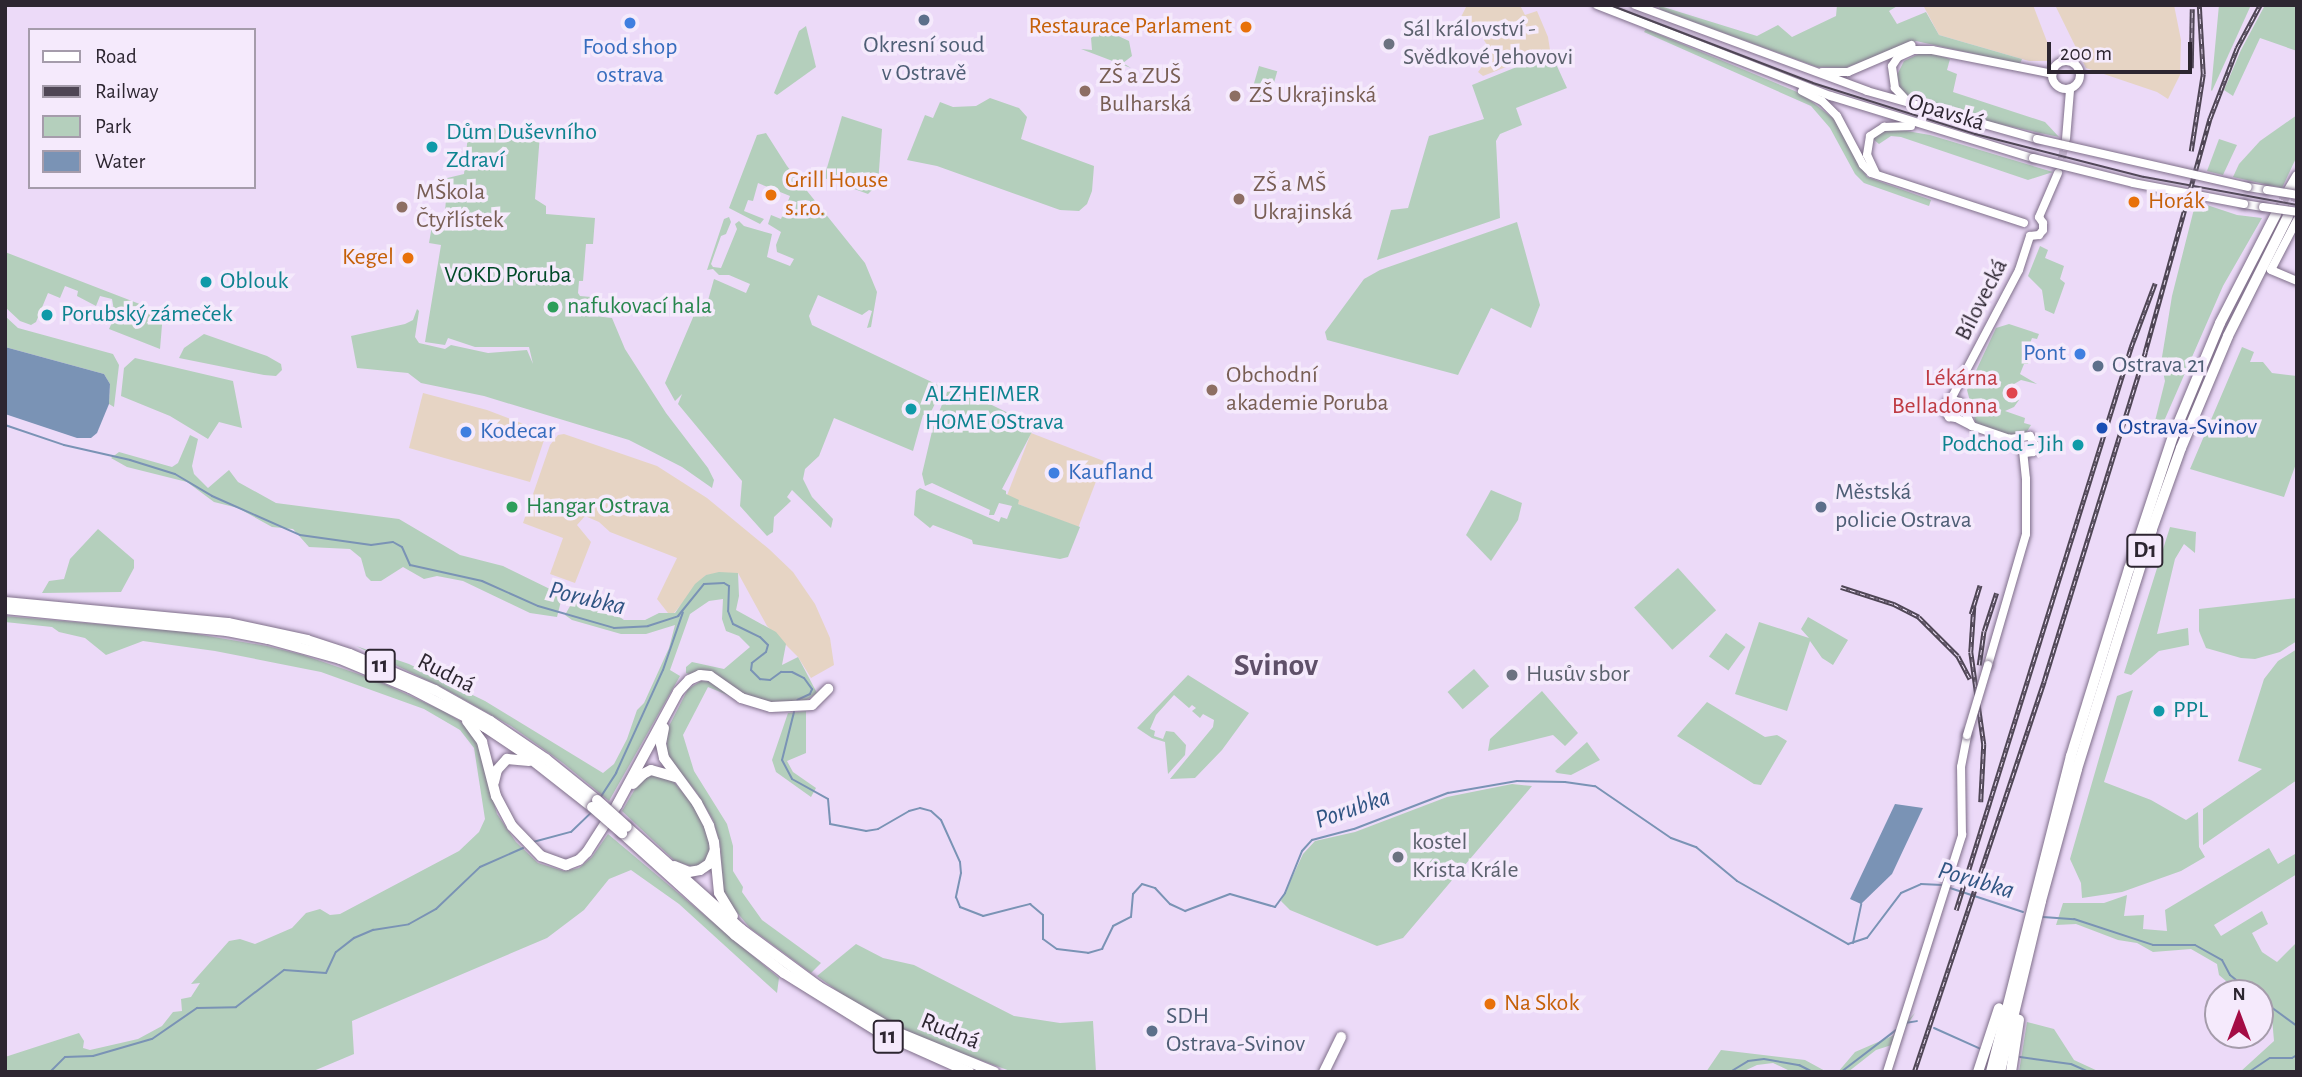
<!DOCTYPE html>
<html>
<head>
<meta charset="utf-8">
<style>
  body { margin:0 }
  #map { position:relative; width:2302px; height:1077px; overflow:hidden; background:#ecdaf8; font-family:"Alegreya Sans",sans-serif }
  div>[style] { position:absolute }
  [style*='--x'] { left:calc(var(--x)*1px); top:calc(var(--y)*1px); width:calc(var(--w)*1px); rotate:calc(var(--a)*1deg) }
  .commercial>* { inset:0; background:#e6d4c4; transform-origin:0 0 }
  .green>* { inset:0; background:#b4cfbc; transform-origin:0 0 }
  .water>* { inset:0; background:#7a93b5 }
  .stream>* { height:2px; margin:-1px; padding:0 1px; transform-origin:1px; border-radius:1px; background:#7a93b5 }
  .secondary-tunnel>* { height:8px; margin-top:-4px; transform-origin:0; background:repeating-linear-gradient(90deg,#c6b6d0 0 8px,transparent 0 12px) }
  .highway-tunnel>* { height:10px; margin-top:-5px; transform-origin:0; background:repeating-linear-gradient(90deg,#c6b6d0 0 10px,transparent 0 15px) }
  .roads { filter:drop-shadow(0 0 2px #7f6f8a) drop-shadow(0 0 2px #7f6f8a) }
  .secondary>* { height:8px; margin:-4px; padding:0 4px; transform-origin:4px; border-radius:4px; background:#fff }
  .secondary>.ring { margin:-4px; padding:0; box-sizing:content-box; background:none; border:8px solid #fff; border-radius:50% }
  .highway>* { height:10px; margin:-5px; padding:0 5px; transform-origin:5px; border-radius:5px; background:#fff }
  .tram>* { height:2px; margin:-1px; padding:0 1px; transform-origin:1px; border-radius:1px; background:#4f4655 }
  .rail>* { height:4.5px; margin-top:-2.25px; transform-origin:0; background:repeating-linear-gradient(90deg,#f5eafc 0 5px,#4f4655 0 10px); box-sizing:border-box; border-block:2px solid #4f4655 }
  .bridges { filter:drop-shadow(0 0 2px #7f6f8a) drop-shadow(0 0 2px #7f6f8a) }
  .secondary-bridge>* { height:8px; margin:-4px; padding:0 4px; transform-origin:4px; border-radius:4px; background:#fff }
  .highway-bridge>* { height:10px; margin:-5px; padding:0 5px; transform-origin:5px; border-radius:5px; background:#fff }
  .dots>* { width:19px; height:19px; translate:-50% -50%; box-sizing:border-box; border:4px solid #f5eafc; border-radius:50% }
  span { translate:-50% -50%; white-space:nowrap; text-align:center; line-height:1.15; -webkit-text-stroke:7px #f5eafc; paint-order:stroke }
  .shield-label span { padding:2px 5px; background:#f5eafc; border:2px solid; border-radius:5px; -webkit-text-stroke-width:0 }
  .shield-label { font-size:23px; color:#2d2631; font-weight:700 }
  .food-label { font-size:24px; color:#c56008 }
  .right { translate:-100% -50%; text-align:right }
  .left { translate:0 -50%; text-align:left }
  .worship-label { font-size:24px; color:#5b616d }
  .service-label { font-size:24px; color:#4e5e75 }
  .shop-label { font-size:24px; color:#366cbe }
  .education-label { font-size:24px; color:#785e54 }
  .street-label { font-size:24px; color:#2d2631 }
  .culture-label { font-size:24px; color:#0d838f }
  .park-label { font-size:24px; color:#004927 }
  .leisure-label { font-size:24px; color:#27864d }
  .health-label { font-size:24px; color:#be3a42 }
  .transit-label { font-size:24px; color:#164399 }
  .water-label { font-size:26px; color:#305583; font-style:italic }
  .district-label { font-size:32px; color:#5f5069; font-weight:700 }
  .frame { position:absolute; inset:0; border:7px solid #2d2631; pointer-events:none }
  .legend { position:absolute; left:28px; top:28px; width:228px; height:161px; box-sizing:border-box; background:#f5eafc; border:2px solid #a59cab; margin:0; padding:9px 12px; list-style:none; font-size:21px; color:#2d2631 }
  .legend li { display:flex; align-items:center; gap:14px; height:35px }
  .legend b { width:35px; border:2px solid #a59cab }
  .north { position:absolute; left:2204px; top:979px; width:70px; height:70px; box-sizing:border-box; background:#f5eafc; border:2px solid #a59cab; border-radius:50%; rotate:0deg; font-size:19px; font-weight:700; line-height:28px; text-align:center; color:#2d2631 }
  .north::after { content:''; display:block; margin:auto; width:24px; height:32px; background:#a40c45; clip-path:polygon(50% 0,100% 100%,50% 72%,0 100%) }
  .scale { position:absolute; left:2047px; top:42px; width:145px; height:32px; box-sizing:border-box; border:4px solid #2d2631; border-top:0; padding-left:9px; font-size:21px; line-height:24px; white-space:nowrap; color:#2d2631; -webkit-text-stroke:5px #f5eafc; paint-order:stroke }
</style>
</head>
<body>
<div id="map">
  <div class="commercial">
    <div style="clip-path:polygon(1467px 5px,1520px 5px,1525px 15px,1537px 11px,1548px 37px,1550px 50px,1483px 76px,1478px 72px,1492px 53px,1482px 37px,1460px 19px)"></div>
    <div style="clip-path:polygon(1923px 5px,2033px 5px,2051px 52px,2049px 61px,2029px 61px,1939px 35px)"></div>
    <div style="clip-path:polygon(2055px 5px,2174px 5px,2181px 40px,2180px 75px,2168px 99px,2157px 92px,2086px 68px)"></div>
    <div style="clip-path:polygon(423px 393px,487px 410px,542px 431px,544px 440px,530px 482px,409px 448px)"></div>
    <div style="left:1031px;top:433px;width:78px;height:71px;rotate:21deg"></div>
    <div style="clip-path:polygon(564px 434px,657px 466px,707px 498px,769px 549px,793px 572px,815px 604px,830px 638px,834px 665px,811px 678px,798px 657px,767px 626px,738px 573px,706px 575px,674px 613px,668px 613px,657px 599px,677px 558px,610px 532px,599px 522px,585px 516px,577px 525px,591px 542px,575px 583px,550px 574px,563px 538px,523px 523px,550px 445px,558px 435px)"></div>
  </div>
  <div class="green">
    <div style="clip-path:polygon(1657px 5px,1757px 36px,1778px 25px,1792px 37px,1836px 16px,1837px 5px,1899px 5px,1889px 11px,1897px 24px,1926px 12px,1939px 35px,2022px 59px,2020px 64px,1916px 41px,1845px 68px,1817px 67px,1661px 10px)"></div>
    <div style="clip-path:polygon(2219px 5px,2251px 5px,2212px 91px,2211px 90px)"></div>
    <div style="clip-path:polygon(2265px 5px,2297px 5px,2297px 51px,2260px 38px,2233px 96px,2224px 90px,2241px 50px)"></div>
    <div style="clip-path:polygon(806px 26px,816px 67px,777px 95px,774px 93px,799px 31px)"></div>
    <div style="clip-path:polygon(1099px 27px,1129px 41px,1132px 56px,1123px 63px,1131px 68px,1081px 49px,1092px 50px,1091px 38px,1101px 30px)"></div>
    <div style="clip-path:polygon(1646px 29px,1802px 94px,1834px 119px,1867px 177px,1931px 200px,1929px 206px,1864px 183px,1855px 174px,1830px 128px,1811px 106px,1644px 32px)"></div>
    <div style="clip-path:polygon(1925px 51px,1950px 59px,1947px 70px,1957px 74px,1953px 92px,2045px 122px,2059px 137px,1980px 120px,1909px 97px,1900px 88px,1897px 75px,1904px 61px)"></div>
    <div style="clip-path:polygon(1551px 53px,1567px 88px,1516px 108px,1522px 125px,1500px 134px,1496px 141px,1500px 218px,1377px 260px,1391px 210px,1408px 208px,1429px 136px,1484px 119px,1472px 85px)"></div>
    <div style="left:1259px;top:66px;width:19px;height:36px;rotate:16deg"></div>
    <div style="clip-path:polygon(990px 98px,1019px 108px,1027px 117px,1021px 139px,1094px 166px,1092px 191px,1087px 204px,1079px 211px,1060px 210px,937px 166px,907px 160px,925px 115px,933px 118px,940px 102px,953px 107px,976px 106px)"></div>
    <div style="clip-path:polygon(2297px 115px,2297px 156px,2282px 188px,2233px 177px,2239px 164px,2260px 141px)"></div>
    <div style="clip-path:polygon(842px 116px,882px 129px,878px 184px,868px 194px,824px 178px)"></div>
    <div style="clip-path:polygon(469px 125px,540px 134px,535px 199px,546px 206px,546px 214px,595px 218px,593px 244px,586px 244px,583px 281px,579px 281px,578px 293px,580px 296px,602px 298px,595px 316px,612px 318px,625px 349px,666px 413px,708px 468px,714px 480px,712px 488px,682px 467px,629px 440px,484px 396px,421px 383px,408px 373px,357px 368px,351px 336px,405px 324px,413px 320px,417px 309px,419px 311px,415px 337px,419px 343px,445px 349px,451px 345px,488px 353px,527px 350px,533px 364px,529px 347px,475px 347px,448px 338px,445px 345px,425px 342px,441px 245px,429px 243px,434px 214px,445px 213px,446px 198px,435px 181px,464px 174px)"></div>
    <div style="clip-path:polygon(1895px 129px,1930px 135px,2053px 172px,2028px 180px,1901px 137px,1891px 136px,1879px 144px,1873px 139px,1883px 131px)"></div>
    <div style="clip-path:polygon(766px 133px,787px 166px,865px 263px,877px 292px,871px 327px,867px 328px,872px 311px,869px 310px,862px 315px,818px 295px,809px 316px,812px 325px,938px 385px,940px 382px,943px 387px,929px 416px,923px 415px,913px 451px,834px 418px,819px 456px,805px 469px,803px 479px,812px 497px,833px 519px,831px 528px,792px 490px,787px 497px,791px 501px,774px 517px,773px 532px,767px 536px,740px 506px,742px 481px,678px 404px,682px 394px,675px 401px,665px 383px,700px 301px,707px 304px,714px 279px,746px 293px,750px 284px,729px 275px,719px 275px,713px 269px,707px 270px,724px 219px,729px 217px,731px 222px,726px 234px,721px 236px,711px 264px,713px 267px,721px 268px,737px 229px,735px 224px,739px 221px,744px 226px,772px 234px,767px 257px,790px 266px,794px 259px,777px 252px,776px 245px,781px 232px,768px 224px,771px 215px,781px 219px,790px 196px,758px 183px,753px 201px,748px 200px,744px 211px,764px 219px,760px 224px,729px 208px,757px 135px)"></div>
    <div style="clip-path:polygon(2219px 139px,2237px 145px,2223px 175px,2207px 171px)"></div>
    <div style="clip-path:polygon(2204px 204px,2237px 215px,2262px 218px,2223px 286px,2161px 428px,2154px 425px,2165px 381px,2161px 363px,2172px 296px,2195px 205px)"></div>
    <div style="clip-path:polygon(1517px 222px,1540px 305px,1531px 328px,1491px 308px,1458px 375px,1327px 340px,1325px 332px,1364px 279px,1380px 270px)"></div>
    <div style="clip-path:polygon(2040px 246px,2048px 250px,2045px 258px,2064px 266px,2060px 279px,2065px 283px,2054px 314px,2045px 310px,2042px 290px,2028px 276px)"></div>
    <div style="clip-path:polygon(5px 252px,163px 313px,160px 349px,109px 329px,115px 316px,112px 299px,100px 296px,96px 306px,77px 296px,78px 291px,65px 286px,60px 298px,48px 293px,36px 322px,31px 325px,20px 321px,5px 307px)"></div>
    <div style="clip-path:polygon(5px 316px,18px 328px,113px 354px,119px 365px,114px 407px,109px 404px,110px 384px,104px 374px,5px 347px)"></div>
    <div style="clip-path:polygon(2009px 324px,2039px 334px,2037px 339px,2032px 338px,2027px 352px,2031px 354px,2028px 364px,2024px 364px,2020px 374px,2037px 384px,2021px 380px,2014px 384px,2019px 400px,2014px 407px,2005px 411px,2025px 418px,2024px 423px,2031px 425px,2026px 433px,2015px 437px,1976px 424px,1967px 390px,1996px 328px)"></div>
    <div style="clip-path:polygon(204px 334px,267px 356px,281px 364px,282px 370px,276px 376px,264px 375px,179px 358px,184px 348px)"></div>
    <div style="clip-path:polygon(2242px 347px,2254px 352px,2250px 362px,2263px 362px,2272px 373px,2297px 376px,2297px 461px,2284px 497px,2190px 469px)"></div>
    <div style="clip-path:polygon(135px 358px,233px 381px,242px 428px,219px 422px,208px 439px,170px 416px,121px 396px,124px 368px)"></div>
    <div style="clip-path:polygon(959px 389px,1035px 426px,1002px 489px,1006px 491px,1006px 494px,1019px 500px,1018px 504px,1080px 527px,1068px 557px,1060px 559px,973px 544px,972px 540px,933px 525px,930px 528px,914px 515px,916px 491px,920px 488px,999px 522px,1001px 517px,1007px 519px,1012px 506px,999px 503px,994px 515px,989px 515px,990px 510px,932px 483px,925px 486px,922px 474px,933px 427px,947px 392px)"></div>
    <div style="clip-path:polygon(190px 435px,198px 439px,192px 466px,194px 474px,208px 488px,229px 470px,238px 482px,276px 503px,399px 519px,460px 555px,503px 566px,556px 592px,561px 601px,557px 617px,530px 613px,463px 581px,437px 576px,424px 579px,403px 567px,381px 581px,371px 581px,366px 576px,361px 558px,350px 549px,309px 547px,293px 529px,272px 527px,238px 508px,214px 502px,187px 482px,127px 467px,111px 458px,119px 452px,172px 467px,178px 463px)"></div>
    <div style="clip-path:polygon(1491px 490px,1522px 503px,1518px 520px,1491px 561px,1466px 535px)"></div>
    <div style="clip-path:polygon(2170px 527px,2196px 532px,2195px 553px,2184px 544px,2175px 559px,2157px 634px,2188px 628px,2189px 645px,2159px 651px,2131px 675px,2124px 673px)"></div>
    <div style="clip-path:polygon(98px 529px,134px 560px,134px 568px,121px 592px,42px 593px,49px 581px,64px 579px,70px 559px)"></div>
    <div style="left:1678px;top:568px;width:57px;height:59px;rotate:48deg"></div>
    <div style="clip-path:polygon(719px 572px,738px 573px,739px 596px,736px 610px,776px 632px,786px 644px,782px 665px,798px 657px,817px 693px,805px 701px,778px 704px,758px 701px,686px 673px,686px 667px,692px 662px,724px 669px,750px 647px,739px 636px,726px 631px,722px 619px,723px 599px,709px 601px,690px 614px,670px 670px,680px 676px,609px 801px,563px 763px,511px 726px,445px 689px,356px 646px,409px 664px,485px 701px,603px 773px,614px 764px,627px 739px,637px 710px,644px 703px,669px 648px,675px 625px,646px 634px,621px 634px,572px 620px,565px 615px,574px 599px,586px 598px,598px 602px,624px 620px,645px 620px,659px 613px,675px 613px,695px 584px,706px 575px)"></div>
    <div style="clip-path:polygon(2297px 598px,2297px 641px,2280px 652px,2255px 659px,2241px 658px,2206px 648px,2199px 631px,2199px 609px)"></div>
    <div style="clip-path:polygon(5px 616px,179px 631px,267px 646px,303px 655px,376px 680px,443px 711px,460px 721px,477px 739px,497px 814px,516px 842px,538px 863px,564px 871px,579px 868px,592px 857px,608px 834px,779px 978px,777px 993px,679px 904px,631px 870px,609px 879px,584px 910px,547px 938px,352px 1021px,354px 1054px,311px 1072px,5px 1072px,5px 1057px,79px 1033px,84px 1041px,83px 1048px,90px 1050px,138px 1039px,162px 1026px,173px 1012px,182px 1011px,181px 999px,191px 997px,200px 983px,191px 984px,229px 941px,240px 939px,255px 944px,292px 928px,306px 913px,320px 909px,330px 915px,340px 914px,459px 851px,479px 832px,485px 819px,474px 748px,460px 730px,424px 709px,321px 672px,215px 651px,143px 641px,106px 655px,85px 638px,59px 632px,52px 627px,5px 622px)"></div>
    <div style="clip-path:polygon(1808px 617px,1848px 640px,1833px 665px,1822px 658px,1810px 641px,1787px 711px,1735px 694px,1759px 622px,1809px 638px,1801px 629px)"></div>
    <div style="left:1726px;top:633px;width:24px;height:29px;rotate:36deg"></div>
    <div style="clip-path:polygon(2297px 649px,2297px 780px,2203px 845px,2203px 809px,2262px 769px,2238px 761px,2264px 679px,2278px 661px)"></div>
    <div style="left:1474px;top:669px;width:23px;height:35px;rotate:49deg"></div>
    <div style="clip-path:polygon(1188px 675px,1249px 713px,1222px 750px,1195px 778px,1170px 779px,1213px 727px,1214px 720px,1203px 714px,1200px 718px,1192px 711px,1196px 708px,1192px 705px,1189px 708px,1174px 695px,1156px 715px,1150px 729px,1155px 731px,1154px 736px,1163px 739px,1166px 731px,1174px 732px,1186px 745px,1185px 755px,1168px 774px,1165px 742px,1152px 738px,1137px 728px)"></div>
    <div style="clip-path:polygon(701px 681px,712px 682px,730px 696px,708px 687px,683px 735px,694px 771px,727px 824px,733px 846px,733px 871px,743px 887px,742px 892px,762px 920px,821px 963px,811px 973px,750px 928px,724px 897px,720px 844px,713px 820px,697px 793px,666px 754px,668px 728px,688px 689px)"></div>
    <div style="clip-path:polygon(2133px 690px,2104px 782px,2151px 800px,2186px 820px,2198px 812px,2199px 847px,2205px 857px,2181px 871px,2122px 892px,2082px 898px,2081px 883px,2070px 859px,2117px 696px)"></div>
    <div style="clip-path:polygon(1542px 691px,1578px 733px,1565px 746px,1553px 735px,1488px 751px,1490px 739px)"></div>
    <div style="clip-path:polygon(1707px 702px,1765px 737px,1777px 735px,1787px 741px,1761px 785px,1754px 784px,1677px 736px)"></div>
    <div style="clip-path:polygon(806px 711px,806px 753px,787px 761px,793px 772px,816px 788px,811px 797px,776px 772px,772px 760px,788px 713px)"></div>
    <div style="clip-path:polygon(1587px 742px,1600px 760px,1571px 775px,1557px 773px,1555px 771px)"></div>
    <div style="clip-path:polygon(649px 774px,672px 780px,693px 804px,703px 823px,709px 840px,710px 856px,696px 868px,675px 861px,622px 811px,638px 784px)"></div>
    <div style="clip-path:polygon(1512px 784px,1532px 786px,1403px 938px,1377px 946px,1290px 910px,1281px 901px,1303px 854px,1315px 841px,1355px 832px,1447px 797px)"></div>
    <div style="clip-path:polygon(2269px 848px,2278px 864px,2295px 854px,2297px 874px,2214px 925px,2221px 936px,2262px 911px,2268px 924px,2252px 933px,2262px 952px,2277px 962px,2297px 942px,2297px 1072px,2240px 1072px,2274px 1041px,2272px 1018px,2260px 1009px,2260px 993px,2240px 993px,2219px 975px,2217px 964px,2191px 949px,2153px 952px,2137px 943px,2118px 940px,2076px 924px,2056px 925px,2063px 903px,2104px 903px,2127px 895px,2124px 916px,2144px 915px,2143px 929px,2167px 931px,2165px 910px)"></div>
    <div style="clip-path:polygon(856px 944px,883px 958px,914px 965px,1014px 1016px,1060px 1023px,1093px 1021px,1096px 1072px,1013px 1072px,922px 1039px,858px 1006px,817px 976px)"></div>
    <div style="clip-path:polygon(1915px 1013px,1901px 1034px,1901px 1042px,1876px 1050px,1848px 1072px,1838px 1072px,1855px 1052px,1892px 1036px)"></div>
    <div style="clip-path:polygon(2027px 1022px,2054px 1029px,2074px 1060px,2100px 1072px,2019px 1072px)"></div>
    <div style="clip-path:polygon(1721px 1050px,1805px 1060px,1827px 1072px,1792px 1072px,1773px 1063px,1757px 1065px,1742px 1072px,1706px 1072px)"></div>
  </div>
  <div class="water">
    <div style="clip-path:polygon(5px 347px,104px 374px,110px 384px,109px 404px,97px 433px,91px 438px,77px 438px,5px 414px)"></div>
    <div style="clip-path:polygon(1895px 804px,1923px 808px,1892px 874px,1861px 904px,1850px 899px)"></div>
  </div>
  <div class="stream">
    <div style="--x:5;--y:425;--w:62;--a:18.7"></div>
    <div style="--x:64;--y:445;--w:68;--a:12.8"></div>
    <div style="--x:130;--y:460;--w:47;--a:17.3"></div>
    <div style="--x:175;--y:474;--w:43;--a:30.7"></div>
    <div style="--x:212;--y:496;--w:96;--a:23.9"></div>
    <div style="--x:300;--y:535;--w:72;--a:8"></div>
    <div style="--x:371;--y:545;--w:22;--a:-8"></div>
    <div style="--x:393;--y:542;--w:10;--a:29"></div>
    <div style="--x:402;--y:547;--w:20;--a:66"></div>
    <div style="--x:410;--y:565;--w:74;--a:12.5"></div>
    <div style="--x:482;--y:581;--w:61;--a:24.1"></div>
    <div style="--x:538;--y:606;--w:79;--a:16.1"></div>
    <div style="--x:614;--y:628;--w:34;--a:-3"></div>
    <div style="--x:648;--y:626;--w:32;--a:-18"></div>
    <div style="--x:678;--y:616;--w:41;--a:-50.9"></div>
    <div style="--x:704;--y:584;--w:20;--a:-3"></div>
    <div style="--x:724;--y:583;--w:6;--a:31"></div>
    <div style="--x:729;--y:586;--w:25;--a:92"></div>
    <div style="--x:728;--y:611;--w:14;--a:69"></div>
    <div style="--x:733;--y:624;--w:30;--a:26"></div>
    <div style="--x:760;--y:637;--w:11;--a:45"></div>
    <div style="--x:768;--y:645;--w:7;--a:106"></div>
    <div style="--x:766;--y:652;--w:18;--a:142"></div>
    <div style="--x:752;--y:663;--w:7;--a:98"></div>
    <div style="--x:751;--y:670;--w:13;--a:45"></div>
    <div style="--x:760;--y:679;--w:10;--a:6"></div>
    <div style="--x:770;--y:680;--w:14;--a:-36"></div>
    <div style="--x:781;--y:672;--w:11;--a:0"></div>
    <div style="--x:792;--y:672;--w:13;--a:27"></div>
    <div style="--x:804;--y:678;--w:14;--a:54"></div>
    <div style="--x:812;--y:689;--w:5;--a:112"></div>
    <div style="--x:810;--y:694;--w:14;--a:155"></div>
    <div style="--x:794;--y:712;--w:49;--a:104"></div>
    <div style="--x:782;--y:760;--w:21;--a:62"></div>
    <div style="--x:792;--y:779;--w:41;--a:29.1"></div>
    <div style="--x:828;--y:799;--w:25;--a:85"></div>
    <div style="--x:830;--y:824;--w:37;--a:11"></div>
    <div style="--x:866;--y:831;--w:12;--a:-9"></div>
    <div style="--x:878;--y:829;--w:36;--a:-30"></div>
    <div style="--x:909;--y:811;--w:11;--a:-15"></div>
    <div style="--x:920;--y:808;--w:11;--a:15"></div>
    <div style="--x:931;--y:811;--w:13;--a:42"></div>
    <div style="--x:941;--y:820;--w:46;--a:65.7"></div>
    <div style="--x:960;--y:862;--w:11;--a:85"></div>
    <div style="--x:961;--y:873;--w:25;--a:102"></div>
    <div style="--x:956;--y:897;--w:11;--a:68"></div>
    <div style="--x:960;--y:907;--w:25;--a:21"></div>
    <div style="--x:983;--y:916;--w:49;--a:-14.3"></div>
    <div style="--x:1030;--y:904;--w:17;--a:40"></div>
    <div style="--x:1043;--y:915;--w:24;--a:90"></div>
    <div style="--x:1043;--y:939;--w:17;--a:36"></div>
    <div style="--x:1057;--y:949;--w:31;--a:7"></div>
    <div style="--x:1088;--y:953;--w:15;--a:-16"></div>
    <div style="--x:1102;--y:949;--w:25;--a:-64"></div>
    <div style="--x:1113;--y:926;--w:20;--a:-27"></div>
    <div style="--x:1131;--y:917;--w:23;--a:-85"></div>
    <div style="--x:1133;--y:894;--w:13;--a:-48"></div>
    <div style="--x:1142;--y:884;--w:14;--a:17"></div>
    <div style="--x:1155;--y:888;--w:22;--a:47"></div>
    <div style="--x:1170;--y:904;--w:17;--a:25"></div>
    <div style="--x:1185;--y:911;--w:48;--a:-20.7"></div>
    <div style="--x:1230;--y:894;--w:47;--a:16.1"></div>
    <div style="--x:1275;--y:907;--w:17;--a:-54"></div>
    <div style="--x:1285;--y:893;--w:45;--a:-68"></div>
    <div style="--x:1302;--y:851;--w:15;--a:-48"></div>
    <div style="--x:1312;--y:840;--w:43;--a:-14.7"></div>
    <div style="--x:1354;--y:829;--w:101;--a:-21"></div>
    <div style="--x:1448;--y:793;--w:70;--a:-9.9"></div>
    <div style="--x:1517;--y:781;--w:48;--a:1.2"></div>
    <div style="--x:1565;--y:782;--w:30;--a:8"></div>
    <div style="--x:1595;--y:786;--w:92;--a:34.4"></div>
    <div style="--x:1671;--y:838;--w:27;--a:20"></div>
    <div style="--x:1696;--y:847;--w:53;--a:39.7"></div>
    <div style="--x:1737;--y:881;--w:128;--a:29.6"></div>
    <div style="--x:1848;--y:944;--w:20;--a:-18"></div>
    <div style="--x:1867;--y:938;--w:56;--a:-52.9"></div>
    <div style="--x:1901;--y:893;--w:22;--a:-24"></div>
    <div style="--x:1921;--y:884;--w:21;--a:3"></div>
    <div style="--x:600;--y:798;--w:30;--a:-57"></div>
    <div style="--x:616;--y:773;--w:113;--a:-65.5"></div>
    <div style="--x:663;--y:670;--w:61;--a:-71"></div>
    <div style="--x:533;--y:842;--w:39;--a:-15"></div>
    <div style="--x:571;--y:832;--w:29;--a:-44"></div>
    <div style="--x:1947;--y:887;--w:80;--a:18.2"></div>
    <div style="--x:2043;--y:917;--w:31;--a:4"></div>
    <div style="--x:2074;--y:919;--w:83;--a:18.2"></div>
    <div style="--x:2153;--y:945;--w:42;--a:0"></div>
    <div style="--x:2195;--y:945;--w:31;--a:29"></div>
    <div style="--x:2222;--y:960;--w:17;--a:62"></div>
    <div style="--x:2230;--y:975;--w:28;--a:39"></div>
    <div style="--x:1853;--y:943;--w:40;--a:-78"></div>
    <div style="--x:2260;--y:999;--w:46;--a:36.1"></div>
    <div style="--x:1905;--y:1023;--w:12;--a:-9"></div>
    <div style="--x:1934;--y:1028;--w:51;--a:24.1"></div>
    <div style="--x:2020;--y:1057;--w:51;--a:7.8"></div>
    <div style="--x:2071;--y:1064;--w:20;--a:24"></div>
    <div style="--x:50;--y:1072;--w:21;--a:-45"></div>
    <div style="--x:65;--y:1057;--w:28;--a:-2"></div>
    <div style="--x:93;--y:1056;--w:61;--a:-16.1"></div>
    <div style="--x:152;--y:1039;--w:55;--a:-34.6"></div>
    <div style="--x:197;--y:1008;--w:39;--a:-1"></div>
    <div style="--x:236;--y:1007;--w:61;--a:-37.6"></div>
    <div style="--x:284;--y:970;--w:42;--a:4.1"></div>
    <div style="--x:326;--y:973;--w:23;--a:-65"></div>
    <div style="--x:336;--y:952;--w:23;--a:-38"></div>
    <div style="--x:354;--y:938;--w:21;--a:-23"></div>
    <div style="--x:373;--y:930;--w:36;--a:-9"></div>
    <div style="--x:409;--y:924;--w:31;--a:-29"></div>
    <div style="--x:436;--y:909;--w:61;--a:-43.7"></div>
    <div style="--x:480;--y:867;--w:47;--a:-23.8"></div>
    <div style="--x:1730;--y:1072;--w:21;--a:-31"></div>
    <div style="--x:1748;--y:1061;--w:16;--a:-7"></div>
    <div style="--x:1764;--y:1059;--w:36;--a:10"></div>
    <div style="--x:1799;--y:1065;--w:16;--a:27"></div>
    <div style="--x:1841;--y:1072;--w:69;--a:-37.4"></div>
    <div style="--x:2249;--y:1072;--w:25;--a:-34"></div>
    <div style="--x:2270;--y:1058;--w:22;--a:0"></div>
    <div style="--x:2292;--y:1058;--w:6;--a:-31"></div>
  </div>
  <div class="secondary-tunnel">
    <div style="--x:2059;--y:170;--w:32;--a:-77"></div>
  </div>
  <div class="highway-tunnel">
    <div style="--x:2276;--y:214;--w:27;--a:-62"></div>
    <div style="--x:2288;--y:216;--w:20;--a:-63"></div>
  </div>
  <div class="roads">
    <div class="secondary">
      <div style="--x:1597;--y:5;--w:251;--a:21.3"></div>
      <div style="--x:1831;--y:96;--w:211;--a:17.1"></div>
      <div style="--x:1635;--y:5;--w:247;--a:20.3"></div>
      <div style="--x:1867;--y:91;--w:177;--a:15.8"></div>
      <div class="ring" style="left:2052px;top:61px;width:20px;height:20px"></div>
      <div style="--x:1822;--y:72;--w:26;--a:0"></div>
      <div style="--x:1848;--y:72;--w:69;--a:-23.2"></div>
      <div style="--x:1802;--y:91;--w:22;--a:27"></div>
      <div style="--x:1822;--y:101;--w:21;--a:45"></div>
      <div style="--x:1837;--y:116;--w:55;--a:62"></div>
      <div style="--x:1863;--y:165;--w:11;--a:45"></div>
      <div style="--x:1871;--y:173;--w:161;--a:18.1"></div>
      <div style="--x:1907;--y:101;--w:18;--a:-133"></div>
      <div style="--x:1895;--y:88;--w:22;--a:-98"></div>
      <div style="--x:1892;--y:66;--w:11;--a:-56"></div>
      <div style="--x:1898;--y:57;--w:17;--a:-24"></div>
      <div style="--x:1914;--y:50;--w:18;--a:0"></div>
      <div style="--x:1932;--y:50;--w:123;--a:11.2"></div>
      <div style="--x:2066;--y:139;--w:49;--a:-85.3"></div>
      <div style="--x:1876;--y:174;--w:21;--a:-115"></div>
      <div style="--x:1867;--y:155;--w:19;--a:-81"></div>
      <div style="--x:1870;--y:136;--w:17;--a:-33"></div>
      <div style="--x:1884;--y:127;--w:27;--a:-2"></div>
      <div style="--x:2248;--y:187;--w:19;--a:9"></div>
      <div style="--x:2244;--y:204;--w:19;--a:9"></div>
      <div style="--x:2039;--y:217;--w:48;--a:-66.6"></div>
      <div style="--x:2297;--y:220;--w:56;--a:117.5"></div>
      <div style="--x:2271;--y:270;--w:28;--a:23"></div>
      <div style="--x:2030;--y:236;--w:9;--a:-6"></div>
      <div style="--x:2039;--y:235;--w:6;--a:-51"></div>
      <div style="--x:2043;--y:230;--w:7;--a:-90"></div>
      <div style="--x:2043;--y:223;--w:7;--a:-124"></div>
      <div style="--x:1950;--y:401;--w:148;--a:-62.2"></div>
      <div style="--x:2019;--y:270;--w:36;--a:-72"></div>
      <div style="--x:1972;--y:426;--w:27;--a:-117"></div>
      <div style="--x:1960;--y:402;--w:7;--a:-164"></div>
      <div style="--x:1953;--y:400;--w:6;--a:162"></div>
      <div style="--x:1947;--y:402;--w:9;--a:111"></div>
      <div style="--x:1944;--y:410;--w:9;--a:54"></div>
      <div style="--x:1949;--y:417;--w:7;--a:8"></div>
      <div style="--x:1956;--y:418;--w:18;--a:27"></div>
      <div style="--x:1972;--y:426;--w:40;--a:18.9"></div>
      <div style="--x:2010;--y:439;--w:20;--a:-9"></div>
      <div style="--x:2030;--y:436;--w:13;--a:61"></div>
      <div style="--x:2036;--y:447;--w:6;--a:121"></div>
      <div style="--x:2033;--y:452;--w:8;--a:173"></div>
      <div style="--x:2025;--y:453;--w:21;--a:-137"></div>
      <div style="--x:1988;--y:665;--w:136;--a:-73.8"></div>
      <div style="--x:2026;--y:534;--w:55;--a:-90"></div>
      <div style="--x:2026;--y:479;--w:27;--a:-96"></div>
      <div style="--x:1887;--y:1072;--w:249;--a:-72.4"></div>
      <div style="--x:1962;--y:835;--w:68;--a:-90.8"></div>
      <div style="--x:1961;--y:767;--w:33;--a:-79"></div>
    </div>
    <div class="highway">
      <div style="--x:2289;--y:190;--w:16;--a:-60"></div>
      <div style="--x:5;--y:602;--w:224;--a:5.4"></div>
      <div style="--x:228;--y:623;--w:81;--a:12.1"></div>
      <div style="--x:307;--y:640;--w:45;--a:18"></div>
      <div style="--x:350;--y:654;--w:92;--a:23"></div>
      <div style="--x:435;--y:690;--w:63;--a:29.4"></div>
      <div style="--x:490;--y:721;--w:68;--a:34.2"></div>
      <div style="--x:546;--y:759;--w:65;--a:38.8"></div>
      <div style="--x:5;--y:609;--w:223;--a:5.7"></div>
      <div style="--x:227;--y:631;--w:42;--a:11"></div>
      <div style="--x:268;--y:639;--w:75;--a:15.5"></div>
      <div style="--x:340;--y:659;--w:76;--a:22.5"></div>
      <div style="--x:410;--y:688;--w:85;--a:27.5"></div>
      <div style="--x:485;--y:727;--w:45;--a:34"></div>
      <div style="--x:522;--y:752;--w:89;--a:38.2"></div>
      <div style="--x:467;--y:721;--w:26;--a:54"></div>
      <div style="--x:482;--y:742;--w:56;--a:75.5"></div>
      <div style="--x:496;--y:796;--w:34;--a:62"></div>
      <div style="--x:512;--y:826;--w:42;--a:46"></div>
      <div style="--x:541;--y:856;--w:27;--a:20"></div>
      <div style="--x:566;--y:865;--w:14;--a:-21"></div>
      <div style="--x:579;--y:860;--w:11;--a:-45"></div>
      <div style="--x:587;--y:852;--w:56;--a:-57.4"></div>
      <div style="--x:617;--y:805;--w:128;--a:-61.6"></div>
      <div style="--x:678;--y:692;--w:16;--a:-47"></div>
      <div style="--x:689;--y:680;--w:12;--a:-24"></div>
      <div style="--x:700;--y:675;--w:10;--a:6"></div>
      <div style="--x:710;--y:676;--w:38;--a:35"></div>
      <div style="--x:741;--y:698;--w:31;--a:17"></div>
      <div style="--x:771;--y:707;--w:41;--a:-2.8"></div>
      <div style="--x:812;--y:705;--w:23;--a:-45"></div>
      <div style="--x:664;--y:728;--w:16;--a:101"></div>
      <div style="--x:661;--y:744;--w:14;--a:78"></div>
      <div style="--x:664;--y:758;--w:56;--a:53.7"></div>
      <div style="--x:697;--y:803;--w:26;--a:62"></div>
      <div style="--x:709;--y:826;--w:17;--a:73"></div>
      <div style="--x:714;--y:842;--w:51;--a:84.4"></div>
      <div style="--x:719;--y:893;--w:27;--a:59"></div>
      <div style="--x:494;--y:782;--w:12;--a:-76"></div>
      <div style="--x:497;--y:770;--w:15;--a:-48"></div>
      <div style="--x:507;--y:759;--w:22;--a:5"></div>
      <div style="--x:633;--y:784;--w:14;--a:-45"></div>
      <div style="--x:643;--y:774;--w:9;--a:-27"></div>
      <div style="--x:651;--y:770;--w:26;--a:16"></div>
      <div style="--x:627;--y:827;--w:153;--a:41.8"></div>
      <div style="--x:741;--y:929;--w:96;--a:36.5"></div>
      <div style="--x:818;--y:986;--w:94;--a:30.1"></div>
      <div style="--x:899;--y:1033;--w:103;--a:22.3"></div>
      <div style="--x:622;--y:833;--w:152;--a:42.1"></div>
      <div style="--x:735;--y:935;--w:62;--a:37.8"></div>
      <div style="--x:784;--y:973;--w:110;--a:31.9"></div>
      <div style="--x:877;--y:1031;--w:101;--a:24"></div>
      <div style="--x:674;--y:866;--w:16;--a:22"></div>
      <div style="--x:689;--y:872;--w:11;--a:-10"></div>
      <div style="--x:700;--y:870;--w:11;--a:-34"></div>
      <div style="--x:709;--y:864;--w:15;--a:-67"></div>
      <div style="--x:1324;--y:1072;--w:39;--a:-64"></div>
      <div style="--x:1978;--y:1072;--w:67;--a:-71.8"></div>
      <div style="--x:1991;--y:1072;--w:326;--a:-75.8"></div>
      <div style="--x:2071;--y:756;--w:196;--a:-72.8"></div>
      <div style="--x:2129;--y:569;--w:140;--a:-71.7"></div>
      <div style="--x:2173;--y:436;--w:122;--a:-67.4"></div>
      <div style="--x:2220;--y:323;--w:123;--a:-62.8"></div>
      <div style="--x:2000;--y:1072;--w:176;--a:-76.5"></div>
      <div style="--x:2041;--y:901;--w:137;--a:-74.7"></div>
      <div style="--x:2077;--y:769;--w:251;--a:-72.6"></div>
      <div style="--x:2152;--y:529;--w:86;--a:-70.3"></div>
      <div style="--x:2181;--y:448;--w:121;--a:-67.2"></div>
      <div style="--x:2228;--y:336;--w:134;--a:-63.4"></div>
      <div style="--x:2011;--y:1072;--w:53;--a:-81.3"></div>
    </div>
  </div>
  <div class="tram">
    <div style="--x:1610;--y:5;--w:217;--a:21"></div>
    <div style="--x:1813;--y:83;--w:170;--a:17.5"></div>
    <div style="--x:1975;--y:134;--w:174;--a:14.3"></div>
    <div style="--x:2144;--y:177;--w:156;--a:10.4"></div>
  </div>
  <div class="rail">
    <div style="--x:2191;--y:68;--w:59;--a:-89"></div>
    <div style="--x:2191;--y:151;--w:78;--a:-81.1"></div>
    <div style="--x:2203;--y:74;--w:69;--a:-93.3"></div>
    <div style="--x:1841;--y:587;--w:56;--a:17.8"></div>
    <div style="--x:1894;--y:604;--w:28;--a:27"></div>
    <div style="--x:1919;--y:617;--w:55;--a:45"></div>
    <div style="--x:1958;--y:656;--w:26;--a:62"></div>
    <div style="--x:1974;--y:607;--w:45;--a:93.8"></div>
    <div style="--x:1971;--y:652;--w:93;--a:82"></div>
    <div style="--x:1984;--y:744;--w:58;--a:93"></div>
    <div style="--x:1971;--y:614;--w:30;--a:-73"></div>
    <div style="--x:1979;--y:665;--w:34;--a:-82"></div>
    <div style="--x:1984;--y:631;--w:40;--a:-72"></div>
    <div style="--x:1956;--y:910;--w:590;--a:-72.73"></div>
    <div style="--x:2131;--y:347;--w:68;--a:-69.4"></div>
    <div style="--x:1914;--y:1072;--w:412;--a:-71.6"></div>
    <div style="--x:2044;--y:681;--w:344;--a:-72.9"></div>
    <div style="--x:2145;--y:352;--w:243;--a:-74.5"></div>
    <div style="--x:2210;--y:118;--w:75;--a:-68.9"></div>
    <div style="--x:2237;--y:48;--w:49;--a:-61.9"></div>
  </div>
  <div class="bridges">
    <div class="secondary-bridge">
      <div style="--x:2037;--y:139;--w:216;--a:12.8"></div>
      <div style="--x:2033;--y:158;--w:103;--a:14"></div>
      <div style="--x:2133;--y:183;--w:113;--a:10.7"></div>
      <div style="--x:2267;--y:190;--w:30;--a:9"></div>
      <div style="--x:2263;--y:207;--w:34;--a:8"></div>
      <div style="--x:1967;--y:735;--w:73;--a:-73.3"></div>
    </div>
    <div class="highway-bridge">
      <div style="--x:597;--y:800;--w:40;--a:42"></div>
      <div style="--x:592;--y:807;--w:40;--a:41"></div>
    </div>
  </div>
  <div class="dots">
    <div style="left:924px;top:20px;background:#5c6f8a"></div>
    <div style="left:630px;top:23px;background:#3f7fe0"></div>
    <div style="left:1246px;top:27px;background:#e8710a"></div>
    <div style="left:1389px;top:44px;background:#6b7280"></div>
    <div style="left:1085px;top:91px;background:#8d6e63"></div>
    <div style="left:1235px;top:96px;background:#8d6e63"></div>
    <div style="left:432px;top:147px;background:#0f9aa8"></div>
    <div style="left:771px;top:195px;background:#e8710a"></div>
    <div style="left:1239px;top:199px;background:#8d6e63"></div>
    <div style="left:2134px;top:202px;background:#e8710a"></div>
    <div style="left:402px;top:207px;background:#8d6e63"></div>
    <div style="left:408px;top:258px;background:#e8710a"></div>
    <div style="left:206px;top:282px;background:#0f9aa8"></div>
    <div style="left:553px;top:307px;background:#2e9e5b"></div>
    <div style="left:47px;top:315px;background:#0f9aa8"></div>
    <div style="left:2080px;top:354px;background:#3f7fe0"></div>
    <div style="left:2098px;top:366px;background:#5c6f8a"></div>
    <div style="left:1212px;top:390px;background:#8d6e63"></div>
    <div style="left:2012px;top:393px;background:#e0444e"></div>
    <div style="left:911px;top:409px;background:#0f9aa8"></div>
    <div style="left:2102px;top:428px;background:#1a4fb4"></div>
    <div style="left:466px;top:432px;background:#3f7fe0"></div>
    <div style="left:2078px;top:445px;background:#0f9aa8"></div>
    <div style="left:1054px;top:473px;background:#3f7fe0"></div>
    <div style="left:512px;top:507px;background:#2e9e5b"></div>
    <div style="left:1821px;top:507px;background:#5c6f8a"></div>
    <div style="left:1512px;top:675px;background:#6b7280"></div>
    <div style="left:2159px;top:711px;background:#0f9aa8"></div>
    <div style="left:1398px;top:857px;background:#6b7280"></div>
    <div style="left:1490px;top:1004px;background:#e8710a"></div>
    <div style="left:1152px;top:1031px;background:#5c6f8a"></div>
  </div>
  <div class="shield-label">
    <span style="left:2145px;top:551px">D1</span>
    <span style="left:380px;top:666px">11</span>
    <span style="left:888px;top:1037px">11</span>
  </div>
  <div class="food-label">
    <span class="right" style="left:1232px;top:27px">Restaurace Parlament</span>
    <span class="left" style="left:785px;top:195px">Grill House<br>s.r.o.</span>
    <span class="left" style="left:2148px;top:202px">Horák</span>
    <span class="right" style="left:394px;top:258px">Kegel</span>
    <span class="left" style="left:1504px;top:1004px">Na Skok</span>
  </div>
  <div class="worship-label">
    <span class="left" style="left:1403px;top:44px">Sál království -<br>Svědkové Jehovovi</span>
    <span class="left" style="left:1526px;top:675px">Husův sbor</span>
    <span class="left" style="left:1412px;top:857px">kostel<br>Krista Krále</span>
  </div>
  <div class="service-label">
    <span style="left:924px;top:60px">Okresní soud<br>v Ostravě</span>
    <span class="left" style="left:2112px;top:366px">Ostrava 21</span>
    <span class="left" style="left:1835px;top:507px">Městská<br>policie Ostrava</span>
    <span class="left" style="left:1166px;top:1031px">SDH<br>Ostrava-Svinov</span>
  </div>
  <div class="shop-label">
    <span style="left:630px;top:62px">Food shop<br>ostrava</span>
    <span class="right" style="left:2066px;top:354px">Pont</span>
    <span class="left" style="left:480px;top:432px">Kodecar</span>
    <span class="left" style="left:1068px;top:473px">Kaufland</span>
  </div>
  <div class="education-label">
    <span class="left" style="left:1099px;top:91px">ZŠ a ZUŠ<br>Bulharská</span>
    <span class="left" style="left:1249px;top:96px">ZŠ Ukrajinská</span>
    <span class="left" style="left:1253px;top:199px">ZŠ a MŠ<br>Ukrajinská</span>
    <span class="left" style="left:416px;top:207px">MŠkola<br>Čtyřlístek</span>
    <span class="left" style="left:1226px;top:390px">Obchodní<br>akademie Poruba</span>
  </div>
  <div class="street-label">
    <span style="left:1946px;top:113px;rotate:17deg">Opavská</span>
    <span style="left:1982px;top:300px;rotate:-63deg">Bílovecká</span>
    <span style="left:446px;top:674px;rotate:27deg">Rudná</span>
    <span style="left:950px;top:1032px;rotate:22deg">Rudná</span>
  </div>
  <div class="culture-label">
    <span class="left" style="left:446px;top:147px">Dům Duševního<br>Zdraví</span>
    <span class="left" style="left:220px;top:282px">Oblouk</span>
    <span class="left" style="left:61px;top:315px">Porubský zámeček</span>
    <span class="left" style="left:925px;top:409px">ALZHEIMER<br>HOME OStrava</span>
    <span class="right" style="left:2064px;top:445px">Podchod - Jih</span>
    <span class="left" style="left:2173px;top:711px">PPL</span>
  </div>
  <div class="park-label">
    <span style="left:508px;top:276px">VOKD Poruba</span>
  </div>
  <div class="leisure-label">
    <span class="left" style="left:567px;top:307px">nafukovací hala</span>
    <span class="left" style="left:526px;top:507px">Hangar Ostrava</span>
  </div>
  <div class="health-label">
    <span class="right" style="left:1998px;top:393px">Lékárna<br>Belladonna</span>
  </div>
  <div class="transit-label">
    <span class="left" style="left:2118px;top:428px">Ostrava-Svinov</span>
  </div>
  <div class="water-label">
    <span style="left:587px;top:599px;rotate:13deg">Porubka</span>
    <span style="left:1353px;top:809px;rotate:-19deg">Porubka</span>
    <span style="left:1976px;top:881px;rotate:16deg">Porubka</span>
  </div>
  <div class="district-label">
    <span style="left:1276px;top:665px">Svinov</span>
  </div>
  <div class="frame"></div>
  <ul class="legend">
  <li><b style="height:9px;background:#fff"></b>Road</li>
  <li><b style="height:9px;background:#4f4655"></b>Railway</li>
  <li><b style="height:19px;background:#b4cfbc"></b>Park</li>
  <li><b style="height:19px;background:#7a93b5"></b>Water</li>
  </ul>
  <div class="north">N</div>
  <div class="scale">200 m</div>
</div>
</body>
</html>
